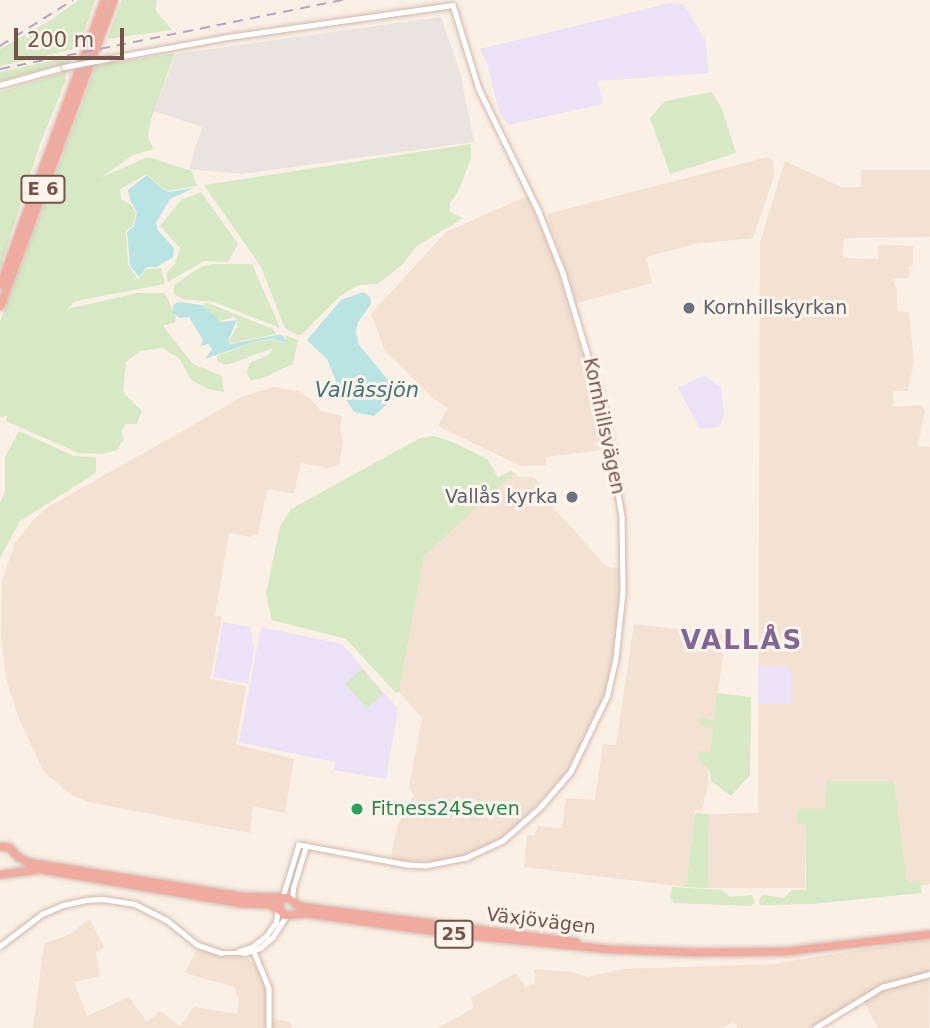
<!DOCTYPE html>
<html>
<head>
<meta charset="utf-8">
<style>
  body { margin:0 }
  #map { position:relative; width:930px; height:1028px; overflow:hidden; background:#fbf0e5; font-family:"DejaVu Sans",sans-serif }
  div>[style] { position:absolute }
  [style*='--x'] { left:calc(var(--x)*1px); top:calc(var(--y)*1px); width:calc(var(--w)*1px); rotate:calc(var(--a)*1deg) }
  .residential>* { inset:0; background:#f3e1d3 }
  .industrial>* { inset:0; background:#ebe3df }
  .education>* { inset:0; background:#ede1f8 }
  .green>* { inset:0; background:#d7e8c4; transform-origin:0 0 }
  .water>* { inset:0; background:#bae3e4 }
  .roads { filter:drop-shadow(0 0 2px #cfb8af) drop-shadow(0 0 2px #cfb8af) }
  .minor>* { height:4.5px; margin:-2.25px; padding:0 2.25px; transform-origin:2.25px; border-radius:2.25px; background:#fff }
  .highway>* { height:7px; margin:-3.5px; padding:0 3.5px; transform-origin:3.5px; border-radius:3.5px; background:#f3aa9e }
  .rail>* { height:2px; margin-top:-1px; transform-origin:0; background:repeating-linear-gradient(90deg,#b1a4c4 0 10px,transparent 0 17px) }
  .bridges { filter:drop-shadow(0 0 2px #cfb8af) drop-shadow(0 0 2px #cfb8af) }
  .minor-bridge>* { height:4.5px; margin:-2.25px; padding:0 2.25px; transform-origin:2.25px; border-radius:2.25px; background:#fff }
  .dots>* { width:19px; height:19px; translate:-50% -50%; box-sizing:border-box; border:4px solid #fef4eb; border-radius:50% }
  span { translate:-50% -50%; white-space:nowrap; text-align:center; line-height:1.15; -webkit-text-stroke:6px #fef4eb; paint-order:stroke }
  .shield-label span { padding:2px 5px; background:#fef4eb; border:2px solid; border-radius:5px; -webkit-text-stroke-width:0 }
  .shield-label { font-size:18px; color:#73544b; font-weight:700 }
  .worship-label { font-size:19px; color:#5b616d }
  .left { translate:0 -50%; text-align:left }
  .right { translate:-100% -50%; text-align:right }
  .street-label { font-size:19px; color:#73544b }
  .leisure-label { font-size:19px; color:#27864d }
  .water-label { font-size:21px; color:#407678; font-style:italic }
  .district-label { font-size:26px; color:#806796; font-weight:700; letter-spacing:2px }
  .scale { position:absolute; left:14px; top:28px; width:110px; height:32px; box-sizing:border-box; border:4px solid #73544b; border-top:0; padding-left:9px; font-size:21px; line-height:24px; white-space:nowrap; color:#73544b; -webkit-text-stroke:5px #fef4eb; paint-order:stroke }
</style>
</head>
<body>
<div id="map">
  <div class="residential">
    <div style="clip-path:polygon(768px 157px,773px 161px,774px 176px,753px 238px,694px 244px,646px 257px,652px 283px,577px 303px,547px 214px)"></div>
    <div style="clip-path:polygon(785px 161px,841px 187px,861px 187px,861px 170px,930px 170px,930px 237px,844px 238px,843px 258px,878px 259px,878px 245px,913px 246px,913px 267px,909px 267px,909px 278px,892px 278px,897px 290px,897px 311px,909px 312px,914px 362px,908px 391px,893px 391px,893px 407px,921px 405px,925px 410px,918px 446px,930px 447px,930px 884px,922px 886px,921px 881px,907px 882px,894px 782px,828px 781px,826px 809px,799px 809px,806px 823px,805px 888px,708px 888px,709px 814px,758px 813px,760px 242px)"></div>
    <div style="clip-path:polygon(527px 196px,553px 255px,610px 449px,546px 457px,546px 465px,521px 466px,438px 426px,448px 408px,435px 400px,385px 351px,371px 314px,446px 232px)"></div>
    <div style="clip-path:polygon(273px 387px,298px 391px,310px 398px,321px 411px,342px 416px,340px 429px,343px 442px,339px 465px,327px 468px,301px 463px,294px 494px,270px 489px,266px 495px,258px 535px,252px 534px,251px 537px,229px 533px,215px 615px,222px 617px,210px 679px,246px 686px,236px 744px,294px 759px,285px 813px,253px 806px,250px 833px,93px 803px,73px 796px,44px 772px,19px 719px,7px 682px,1px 638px,2px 580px,15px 543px,35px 518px,50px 506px,244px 396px)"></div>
    <div style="clip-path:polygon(515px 473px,518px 477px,534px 477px,541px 485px,543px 496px,604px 564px,612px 568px,621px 567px,617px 637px,605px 695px,568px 770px,518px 825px,475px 854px,441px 861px,395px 861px,391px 856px,397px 828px,405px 808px,414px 796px,409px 787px,422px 718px,399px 692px,424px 556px)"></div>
    <div style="clip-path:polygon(634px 624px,726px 635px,714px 720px,701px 719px,701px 725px,713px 726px,710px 753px,699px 752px,698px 759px,708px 769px,708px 785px,702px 810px,695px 810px,686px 887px,524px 867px,527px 835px,535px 836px,537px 826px,562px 828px,566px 798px,595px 800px,603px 744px,616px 745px)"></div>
    <div style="clip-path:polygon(90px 919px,104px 947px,96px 953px,100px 976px,74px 982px,87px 1016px,129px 997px,147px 1022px,160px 1011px,180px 1026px,194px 1007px,237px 1014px,239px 999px,234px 987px,185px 973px,197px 949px,222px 956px,245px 957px,258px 968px,266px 989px,267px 1018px,291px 1022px,292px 1028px,33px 1028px,44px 944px,70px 934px)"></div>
    <div style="clip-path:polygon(930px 939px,929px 1028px,878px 1028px,863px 1000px,821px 1028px,737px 1028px,734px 1021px,723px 1028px,437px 1028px,474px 1008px,471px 998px,516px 973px,526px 988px,535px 983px,534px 969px,573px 972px,587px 977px,623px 969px,772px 964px)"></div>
  </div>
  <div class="industrial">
    <div style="clip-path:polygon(441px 17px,460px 72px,474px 142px,241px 174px,189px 169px,202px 127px,154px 111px,176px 54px)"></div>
  </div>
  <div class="education">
    <div style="clip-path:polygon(670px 3px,682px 4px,687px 9px,706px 41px,709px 73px,598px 81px,603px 104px,508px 125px,499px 111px,488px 66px,480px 49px)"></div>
    <div style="clip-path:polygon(704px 375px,721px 387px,724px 415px,719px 427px,700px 429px,678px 388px)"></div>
    <div style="clip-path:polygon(223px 622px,250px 627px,254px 649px,248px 684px,213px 677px)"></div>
    <div style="clip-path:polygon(261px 627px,342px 644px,398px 709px,386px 779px,334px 770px,335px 762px,239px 742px)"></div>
    <div style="clip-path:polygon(758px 665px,788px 666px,788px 671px,791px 672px,791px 704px,758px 704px)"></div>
  </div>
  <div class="green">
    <div style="clip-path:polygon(79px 0,95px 0,82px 38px,75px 49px,0 66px,0 49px,51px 20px)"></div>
    <div style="clip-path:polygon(122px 0,157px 0,156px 11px,172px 30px,107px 39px)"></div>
    <div style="clip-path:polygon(175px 53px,151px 119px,148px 137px,154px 149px,133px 155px,100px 178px,148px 157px,192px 171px,197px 186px,169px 191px,163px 189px,147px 174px,120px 189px,121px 199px,131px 205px,136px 213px,133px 225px,126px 231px,128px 265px,138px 279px,147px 269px,161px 268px,165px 284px,76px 301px,67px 309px,137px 293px,165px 293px,176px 317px,175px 322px,163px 326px,193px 364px,222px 376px,224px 392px,208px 389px,191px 380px,179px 358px,162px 348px,140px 351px,126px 362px,123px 392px,142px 411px,137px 424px,126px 424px,121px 431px,124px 439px,117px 450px,102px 454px,79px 453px,6px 421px,7px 416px,0 417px,0 322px,96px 66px)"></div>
    <div style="clip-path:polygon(73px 56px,72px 62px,0 81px,0 72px)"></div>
    <div style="clip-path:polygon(66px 72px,65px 82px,40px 144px,0 269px,0 92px)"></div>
    <div style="clip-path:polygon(712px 92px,722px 109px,736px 153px,670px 174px,650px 118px,665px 101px)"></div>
    <div style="clip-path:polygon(471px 144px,471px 158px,458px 192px,450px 203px,450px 212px,463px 218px,417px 246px,402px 265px,378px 284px,359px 285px,340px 296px,302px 334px,297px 335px,285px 328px,261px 267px,204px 185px)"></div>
    <div style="clip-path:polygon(201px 192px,238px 244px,228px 262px,204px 261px,168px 282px,166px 273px,175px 264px,180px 248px,160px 226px,181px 200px)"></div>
    <div style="clip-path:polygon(211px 264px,252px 264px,280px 328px,214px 302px,183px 299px,174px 294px,174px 285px,201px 267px)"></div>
    <div style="clip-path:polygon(208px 303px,273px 329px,276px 334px,232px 343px,229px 340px,237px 327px,237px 320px,233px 317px,221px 321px,214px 317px,202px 304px)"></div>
    <div style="clip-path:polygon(285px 335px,298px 340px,293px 364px,260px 379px,250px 380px,247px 372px,250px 363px,268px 355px,273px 348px,227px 365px,217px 361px,217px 356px,256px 341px,271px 340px,286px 343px)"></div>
    <div style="clip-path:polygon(19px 431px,74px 456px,96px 457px,96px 473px,20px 521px,0 558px,0 503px,5px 492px,5px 457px)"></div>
    <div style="clip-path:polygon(434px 436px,453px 442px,487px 459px,498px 477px,511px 471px,515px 473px,424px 556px,399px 692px,396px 693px,346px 639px,272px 620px,266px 594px,280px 526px,291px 509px,420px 438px)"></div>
    <div style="left:362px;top:669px;width:33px;height:22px;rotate:50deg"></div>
    <div style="clip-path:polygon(717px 693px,751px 697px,750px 775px,731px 796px,711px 781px,709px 770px,698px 759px,699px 751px,710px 752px,713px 727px,700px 725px,701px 718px,714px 720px)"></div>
    <div style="clip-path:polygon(827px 781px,894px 781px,907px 882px,921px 881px,921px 893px,813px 904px,760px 905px,759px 899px,763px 895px,784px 898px,792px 890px,806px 890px,806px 824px,797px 823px,798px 809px,825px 809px)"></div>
    <div style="clip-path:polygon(695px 813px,709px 814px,708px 888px,686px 887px)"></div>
    <div style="clip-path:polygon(672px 887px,722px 890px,730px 897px,752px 895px,755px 902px,751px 906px,674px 903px,670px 898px)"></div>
  </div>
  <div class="water">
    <div style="clip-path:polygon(147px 175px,162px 189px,169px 192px,194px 188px,170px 199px,156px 223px,157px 229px,174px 248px,173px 257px,157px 267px,147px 267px,139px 277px,130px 266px,127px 232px,134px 226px,137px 212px,130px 200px,128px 190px)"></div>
    <div style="clip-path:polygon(363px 292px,370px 297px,371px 304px,358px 322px,356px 332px,359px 345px,389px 381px,393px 399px,374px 416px,354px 412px,339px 389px,327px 359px,307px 340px,341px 300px)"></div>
    <div style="clip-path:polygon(178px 302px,202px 305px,221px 322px,237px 320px,228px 340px,231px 344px,277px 335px,282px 335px,288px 343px,271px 339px,256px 341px,205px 359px,212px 349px,208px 344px,200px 346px,203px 340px,189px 317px,180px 318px,173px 313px,173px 305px)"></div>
  </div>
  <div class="roads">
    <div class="minor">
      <div style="--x:107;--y:59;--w:123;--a:-10.3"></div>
      <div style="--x:228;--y:37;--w:227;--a:-8.1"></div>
      <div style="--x:453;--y:5;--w:88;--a:72.8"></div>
      <div style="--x:479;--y:89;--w:137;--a:64"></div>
      <div style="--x:539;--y:212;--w:66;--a:68.5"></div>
      <div style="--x:563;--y:273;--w:147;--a:73.4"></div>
      <div style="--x:605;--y:414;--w:104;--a:80.6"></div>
      <div style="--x:622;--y:517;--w:75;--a:89.2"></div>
      <div style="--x:623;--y:592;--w:67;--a:96"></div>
      <div style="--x:616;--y:659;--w:37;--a:103"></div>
      <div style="--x:608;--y:695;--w:85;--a:115.7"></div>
      <div style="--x:571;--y:772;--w:48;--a:130.7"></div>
      <div style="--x:540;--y:808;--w:50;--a:138.3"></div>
      <div style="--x:503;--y:841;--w:41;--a:155.3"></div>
      <div style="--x:466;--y:858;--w:41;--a:168.7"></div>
      <div style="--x:426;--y:866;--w:19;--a:-177"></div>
      <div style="--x:407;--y:865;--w:110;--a:-169.5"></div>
      <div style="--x:299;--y:845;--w:54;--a:107.1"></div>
      <div style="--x:0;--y:85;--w:66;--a:-15.7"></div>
      <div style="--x:292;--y:900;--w:12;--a:-85"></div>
      <div style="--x:293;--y:888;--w:44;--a:-72.8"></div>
      <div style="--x:0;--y:946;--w:53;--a:-37.3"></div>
      <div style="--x:42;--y:914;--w:23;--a:-23"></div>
      <div style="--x:63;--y:905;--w:24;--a:-12"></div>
      <div style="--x:86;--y:900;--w:17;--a:-3"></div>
      <div style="--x:103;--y:899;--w:32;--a:9"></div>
      <div style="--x:135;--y:904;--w:37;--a:27"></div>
      <div style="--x:168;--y:921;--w:38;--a:39"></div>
      <div style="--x:198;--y:945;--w:24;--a:19"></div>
      <div style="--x:221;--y:953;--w:23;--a:0"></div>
      <div style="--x:244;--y:953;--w:17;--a:-17"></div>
      <div style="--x:260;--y:948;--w:16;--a:-40"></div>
      <div style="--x:272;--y:938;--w:27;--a:-57"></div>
      <div style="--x:252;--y:947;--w:44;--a:67.5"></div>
      <div style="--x:269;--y:988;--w:40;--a:90"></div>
      <div style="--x:239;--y:951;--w:14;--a:-17"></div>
      <div style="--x:252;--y:947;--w:18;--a:-38"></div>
      <div style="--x:266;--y:936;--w:17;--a:-54"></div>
      <div style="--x:276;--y:922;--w:12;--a:-81"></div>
      <div style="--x:815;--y:1028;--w:79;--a:-31.5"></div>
      <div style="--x:882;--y:987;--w:50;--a:-15.2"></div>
    </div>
    <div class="highway">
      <div style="--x:0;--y:284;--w:302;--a:-69.9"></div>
      <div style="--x:0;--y:306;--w:326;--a:-69.7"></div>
      <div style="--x:0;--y:846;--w:9;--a:6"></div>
      <div style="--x:9;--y:847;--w:12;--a:48"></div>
      <div style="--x:17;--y:856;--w:13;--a:29"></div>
      <div style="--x:28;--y:862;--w:217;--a:9"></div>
      <div style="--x:242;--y:896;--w:45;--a:1.3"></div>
      <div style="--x:287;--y:897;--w:16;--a:35"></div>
      <div style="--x:300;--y:906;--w:278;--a:7.4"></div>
      <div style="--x:0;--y:874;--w:40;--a:-7.1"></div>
      <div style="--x:40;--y:869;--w:205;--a:9.6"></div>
      <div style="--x:242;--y:903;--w:26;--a:2"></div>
      <div style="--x:268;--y:904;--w:11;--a:27"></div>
      <div style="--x:281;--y:899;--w:10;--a:107"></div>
      <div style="--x:278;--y:909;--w:9;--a:41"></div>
      <div style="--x:285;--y:915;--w:20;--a:-6"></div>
      <div style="--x:305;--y:913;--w:143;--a:8"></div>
      <div style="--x:447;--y:933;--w:164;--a:5.6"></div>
      <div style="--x:610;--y:949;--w:87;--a:2"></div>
      <div style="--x:697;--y:952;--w:89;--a:-0.6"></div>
      <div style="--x:786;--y:951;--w:145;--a:-6.7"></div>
    </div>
  </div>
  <div class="rail">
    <div style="--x:0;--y:46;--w:86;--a:-32.2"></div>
    <div style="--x:0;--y:69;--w:350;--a:-11.4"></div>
  </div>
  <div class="bridges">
    <div class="minor-bridge">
      <div style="--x:64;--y:67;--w:44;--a:-10.5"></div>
    </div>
  </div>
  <div class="dots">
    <div style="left:689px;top:308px;background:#6b7280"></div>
    <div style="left:572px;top:497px;background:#6b7280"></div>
    <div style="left:357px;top:809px;background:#2e9e5b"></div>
  </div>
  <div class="shield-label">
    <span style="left:43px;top:189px">E 6</span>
    <span style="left:454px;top:934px">25</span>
  </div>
  <div class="worship-label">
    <span class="left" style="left:703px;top:308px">Kornhillskyrkan</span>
    <span class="right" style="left:558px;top:497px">Vallås kyrka</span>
  </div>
  <div class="street-label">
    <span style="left:604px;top:426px;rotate:78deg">Kornhillsvägen</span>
    <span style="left:541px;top:921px;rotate:7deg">Växjövägen</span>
  </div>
  <div class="leisure-label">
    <span class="left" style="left:371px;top:809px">Fitness24Seven</span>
  </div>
  <div class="water-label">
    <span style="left:367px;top:390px">Vallåssjön</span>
  </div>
  <div class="district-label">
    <span style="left:742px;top:641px">VALLÅS</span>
  </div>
  <div class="scale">200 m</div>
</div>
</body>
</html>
